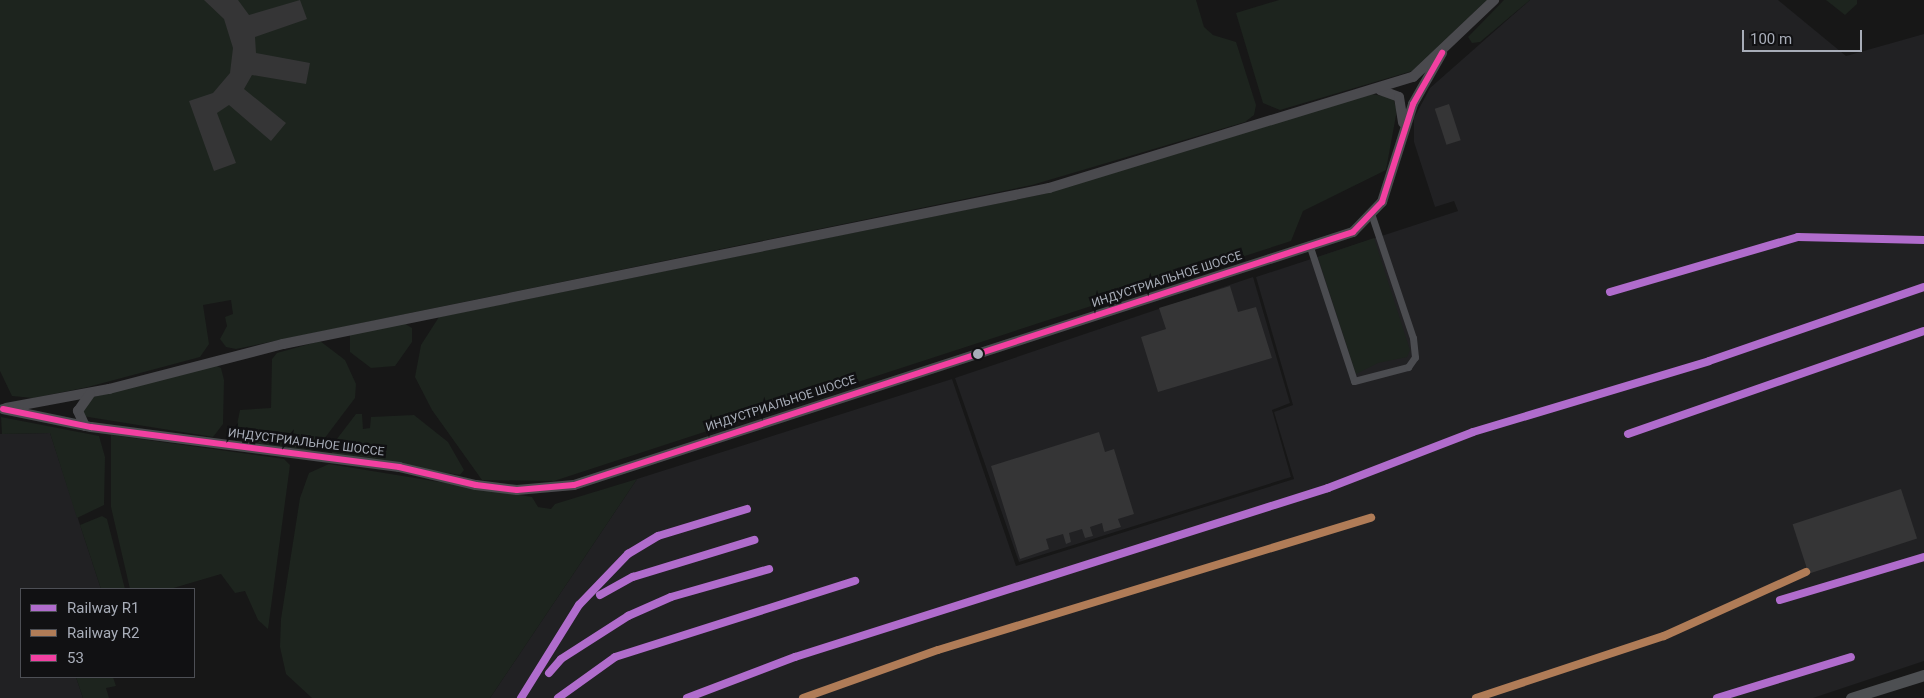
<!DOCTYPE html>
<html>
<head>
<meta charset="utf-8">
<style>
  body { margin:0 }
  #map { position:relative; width:1924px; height:698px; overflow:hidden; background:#171717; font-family:Roboto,sans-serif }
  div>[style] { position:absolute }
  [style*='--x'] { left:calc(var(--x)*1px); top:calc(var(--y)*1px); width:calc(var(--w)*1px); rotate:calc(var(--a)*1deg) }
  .built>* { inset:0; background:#212123 }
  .green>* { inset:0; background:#1d241e }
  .building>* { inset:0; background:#353536; transform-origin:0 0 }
  .street>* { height:7px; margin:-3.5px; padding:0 3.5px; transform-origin:3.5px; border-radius:3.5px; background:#4b4c50 }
  .secondary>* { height:10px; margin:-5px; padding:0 5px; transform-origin:5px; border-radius:5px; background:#4a4a4e }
  .primary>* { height:11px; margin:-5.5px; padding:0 5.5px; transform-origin:5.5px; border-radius:5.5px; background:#4d4f52 }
  .bus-1>* { height:6px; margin:-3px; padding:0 3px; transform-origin:3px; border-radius:3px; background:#f240a1 }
  .rail-1>* { height:8px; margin:-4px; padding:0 4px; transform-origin:4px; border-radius:4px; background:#b06ccc }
  .rail-2>* { height:8px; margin:-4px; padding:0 4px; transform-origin:4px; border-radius:4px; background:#b07c57 }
  .dots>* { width:14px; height:14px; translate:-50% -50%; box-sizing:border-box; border:2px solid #111113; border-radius:50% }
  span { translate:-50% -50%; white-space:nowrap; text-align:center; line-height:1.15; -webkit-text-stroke:5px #111113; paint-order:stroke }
  .street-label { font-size:12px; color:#a8adb8 }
  .legend { position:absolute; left:20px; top:588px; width:175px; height:90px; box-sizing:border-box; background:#111113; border:1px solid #4d4f55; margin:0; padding:6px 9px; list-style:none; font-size:15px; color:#a8adb8 }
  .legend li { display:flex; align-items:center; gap:10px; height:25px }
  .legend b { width:25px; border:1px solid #4d4f55 }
  .scale { position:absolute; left:1742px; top:30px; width:120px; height:22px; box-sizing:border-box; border:2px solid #a8adb8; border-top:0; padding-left:6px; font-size:15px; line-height:18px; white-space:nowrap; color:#a8adb8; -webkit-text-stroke:4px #111113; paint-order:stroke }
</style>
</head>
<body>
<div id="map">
  <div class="built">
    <div style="clip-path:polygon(1530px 0,1778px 0,1846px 56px,1924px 34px,1924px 661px,1813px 698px,490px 698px,637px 479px,952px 379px,1016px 566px,1294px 479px,1274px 412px,1293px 405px,1256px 277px,1458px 211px,1454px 201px,1435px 207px,1414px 142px,1414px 118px,1430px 88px)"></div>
    <div style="clip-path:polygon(1253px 277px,1290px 403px,1272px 410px,1291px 477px,1019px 562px,955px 378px)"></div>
    <div style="clip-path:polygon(50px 433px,101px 589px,21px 589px,21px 677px,76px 677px,83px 698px,0 698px,0 434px)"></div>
  </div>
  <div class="green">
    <div style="clip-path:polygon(0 0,1196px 0,1204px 27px,1213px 35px,1236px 42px,1256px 105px,1254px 115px,1245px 122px,1032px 185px,236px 349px,226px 347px,220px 339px,227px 326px,225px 317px,233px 314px,231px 300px,203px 305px,209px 344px,200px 357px,88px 387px,33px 398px,12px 396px,0 371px)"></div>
    <div style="clip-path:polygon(1279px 0,1487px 0,1412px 71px,1280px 110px,1263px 103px,1236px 13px)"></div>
    <div style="clip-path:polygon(1504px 0,1530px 0,1480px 42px,1472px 43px,1468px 37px)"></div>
    <div style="clip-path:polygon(1826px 0,1857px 0,1857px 4px,1845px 15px)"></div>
    <div style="clip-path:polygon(1372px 94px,1393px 98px,1397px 110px,1386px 170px,1303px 211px,1291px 241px,554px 481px,482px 480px,432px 410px,415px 377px,421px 345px,439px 317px,1044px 194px)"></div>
    <div style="clip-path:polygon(1374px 238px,1410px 350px,1407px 357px,1378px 363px,1356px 374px,1318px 257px)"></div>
    <div style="clip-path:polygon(404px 323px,412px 328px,412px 342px,395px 366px,371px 368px,350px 352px,350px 334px)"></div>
    <div style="clip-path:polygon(320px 341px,345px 360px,356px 384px,355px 398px,318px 447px,310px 451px,234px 440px,240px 410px,271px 408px,272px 359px,277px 353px)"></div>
    <div style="clip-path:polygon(215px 365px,221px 368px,224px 380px,223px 424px,213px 437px,82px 416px,82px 407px,90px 398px)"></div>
    <div style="clip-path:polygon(356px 414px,362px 414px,363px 429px,370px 428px,371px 417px,414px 415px,448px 442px,464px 470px,460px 475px,333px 455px,330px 448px)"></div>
    <div style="clip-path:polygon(1px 417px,99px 436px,105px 457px,104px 505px,77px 518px,50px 433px,2px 434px)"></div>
    <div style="clip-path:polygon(111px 435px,284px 459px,290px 465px,268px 629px,258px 620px,245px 591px,235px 593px,221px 574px,170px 589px,130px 589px,111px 507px)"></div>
    <div style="clip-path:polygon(329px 464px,532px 497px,538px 507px,551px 509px,555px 504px,637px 479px,490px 698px,312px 698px,286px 674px,280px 647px,281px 619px,300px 498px,309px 473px)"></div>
    <div style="clip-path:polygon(102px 516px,107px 519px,125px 589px,101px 589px,80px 525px)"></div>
    <div style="clip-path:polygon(76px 677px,113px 677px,116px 686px,106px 688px,109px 698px,83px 698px)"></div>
  </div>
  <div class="building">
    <div style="clip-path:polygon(204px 0,238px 0,249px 15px,300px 0,307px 19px,255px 37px,256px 53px,310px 63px,306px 84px,252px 75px,244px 89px,286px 123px,271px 141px,229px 105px,217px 113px,236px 163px,214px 171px,189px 101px,213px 93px,230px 73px,233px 48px,224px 19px)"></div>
    <div style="left:1449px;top:104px;width:38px;height:15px;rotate:72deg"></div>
    <div style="clip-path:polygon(1230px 286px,1238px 312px,1256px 307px,1272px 358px,1158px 392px,1141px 337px,1166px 329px,1159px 308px)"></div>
    <div style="clip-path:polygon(1099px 432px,1105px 452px,1114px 449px,1134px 514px,1118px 519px,1121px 527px,1104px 532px,1102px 523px,1090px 527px,1093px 536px,1085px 538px,1082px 529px,1069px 533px,1071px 542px,1066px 544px,1063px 534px,1046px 539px,1049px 549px,1020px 559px,991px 466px)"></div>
    <div style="left:1901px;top:489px;width:52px;height:114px;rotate:72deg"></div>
  </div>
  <div class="street">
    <div style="--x:1310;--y:247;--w:141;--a:71.8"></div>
    <div style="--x:1354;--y:381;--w:56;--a:-14.5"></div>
    <div style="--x:1408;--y:367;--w:12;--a:-55"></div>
    <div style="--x:1415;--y:357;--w:19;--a:-96"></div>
    <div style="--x:1413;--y:338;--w:129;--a:-108.6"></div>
  </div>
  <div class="secondary">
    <div style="--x:1380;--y:90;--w:20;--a:20"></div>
    <div style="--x:1399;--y:97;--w:26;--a:81"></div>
    <div style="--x:6;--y:408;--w:105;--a:-10.5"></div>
    <div style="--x:109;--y:389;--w:180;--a:-14.5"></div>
    <div style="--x:283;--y:344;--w:782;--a:-11.51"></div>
    <div style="--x:1049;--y:188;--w:381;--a:-17"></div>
    <div style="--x:1413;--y:77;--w:112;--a:-43.5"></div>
    <div style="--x:3;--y:409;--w:90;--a:11.6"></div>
    <div style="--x:91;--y:427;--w:311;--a:7.4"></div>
    <div style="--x:399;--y:467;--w:79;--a:13.2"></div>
    <div style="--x:476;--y:485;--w:41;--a:7"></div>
    <div style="--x:517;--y:490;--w:57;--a:-5"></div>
    <div style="--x:574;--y:485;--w:819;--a:-17.99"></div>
    <div style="--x:1353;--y:232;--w:42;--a:-46"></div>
    <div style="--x:1382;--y:202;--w:103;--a:-72.4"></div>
    <div style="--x:1413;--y:104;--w:59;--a:-60.4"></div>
    <div style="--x:85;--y:426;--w:17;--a:-115"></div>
    <div style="--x:78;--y:411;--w:21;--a:-55"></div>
  </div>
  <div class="primary">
    <div style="--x:1851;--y:698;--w:77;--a:-17.5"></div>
  </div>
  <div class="bus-1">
    <div style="--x:3;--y:409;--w:90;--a:11.6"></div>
    <div style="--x:91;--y:427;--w:311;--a:7.4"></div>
    <div style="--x:399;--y:467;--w:79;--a:13.2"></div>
    <div style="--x:476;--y:485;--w:41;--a:7"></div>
    <div style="--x:517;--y:490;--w:57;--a:-5"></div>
    <div style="--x:574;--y:485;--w:819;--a:-17.99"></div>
    <div style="--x:1353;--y:232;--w:42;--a:-46"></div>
    <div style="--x:1382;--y:202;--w:103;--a:-72.4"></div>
    <div style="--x:1413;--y:104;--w:59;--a:-60.4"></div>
  </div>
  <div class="rail-1">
    <div style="--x:1610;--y:292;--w:196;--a:-16.3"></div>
    <div style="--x:1798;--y:237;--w:126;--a:1.4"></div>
    <div style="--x:1628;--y:434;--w:313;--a:-19.2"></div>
    <div style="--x:600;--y:595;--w:38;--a:-29"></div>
    <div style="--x:633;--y:577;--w:127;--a:-17"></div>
    <div style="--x:1780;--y:600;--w:150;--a:-16.6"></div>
    <div style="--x:549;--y:673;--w:18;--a:-49"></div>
    <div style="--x:561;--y:659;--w:80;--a:-32.7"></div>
    <div style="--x:628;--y:616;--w:47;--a:-23.8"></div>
    <div style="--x:671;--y:597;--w:102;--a:-15.9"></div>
    <div style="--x:521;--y:698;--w:110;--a:-58.1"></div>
    <div style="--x:579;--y:605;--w:71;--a:-46.1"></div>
    <div style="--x:628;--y:554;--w:35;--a:-31"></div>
    <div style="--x:658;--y:536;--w:93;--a:-16.9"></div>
    <div style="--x:558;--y:698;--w:70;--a:-35.7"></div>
    <div style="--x:615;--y:657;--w:252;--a:-17.6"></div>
    <div style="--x:687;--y:698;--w:116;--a:-20.8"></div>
    <div style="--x:795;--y:657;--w:559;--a:-17.59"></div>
    <div style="--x:1328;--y:488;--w:155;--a:-21.1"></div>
    <div style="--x:1473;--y:432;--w:246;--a:-16.7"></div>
    <div style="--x:1709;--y:361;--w:227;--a:-19"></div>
    <div style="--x:1717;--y:698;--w:140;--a:-17"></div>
  </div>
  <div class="rail-2">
    <div style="--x:803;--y:698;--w:143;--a:-19.6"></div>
    <div style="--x:938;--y:650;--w:453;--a:-17"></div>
    <div style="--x:1476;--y:698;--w:198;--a:-18.3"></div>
    <div style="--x:1664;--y:636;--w:156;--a:-24.3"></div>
  </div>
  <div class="dots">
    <div style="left:978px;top:354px;background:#a8adb8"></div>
  </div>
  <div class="street-label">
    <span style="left:1167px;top:280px;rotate:-18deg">ИНДУСТРИАЛЬНОЕ ШОССЕ</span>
    <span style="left:781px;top:404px;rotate:-18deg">ИНДУСТРИАЛЬНОЕ ШОССЕ</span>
    <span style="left:306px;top:443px;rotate:7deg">ИНДУСТРИАЛЬНОЕ ШОССЕ</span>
  </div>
  <ul class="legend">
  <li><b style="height:6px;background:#b06ccc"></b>Railway R1</li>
  <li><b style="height:6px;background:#b07c57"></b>Railway R2</li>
  <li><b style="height:6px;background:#f240a1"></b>53</li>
  </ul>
  <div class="scale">100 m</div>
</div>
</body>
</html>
